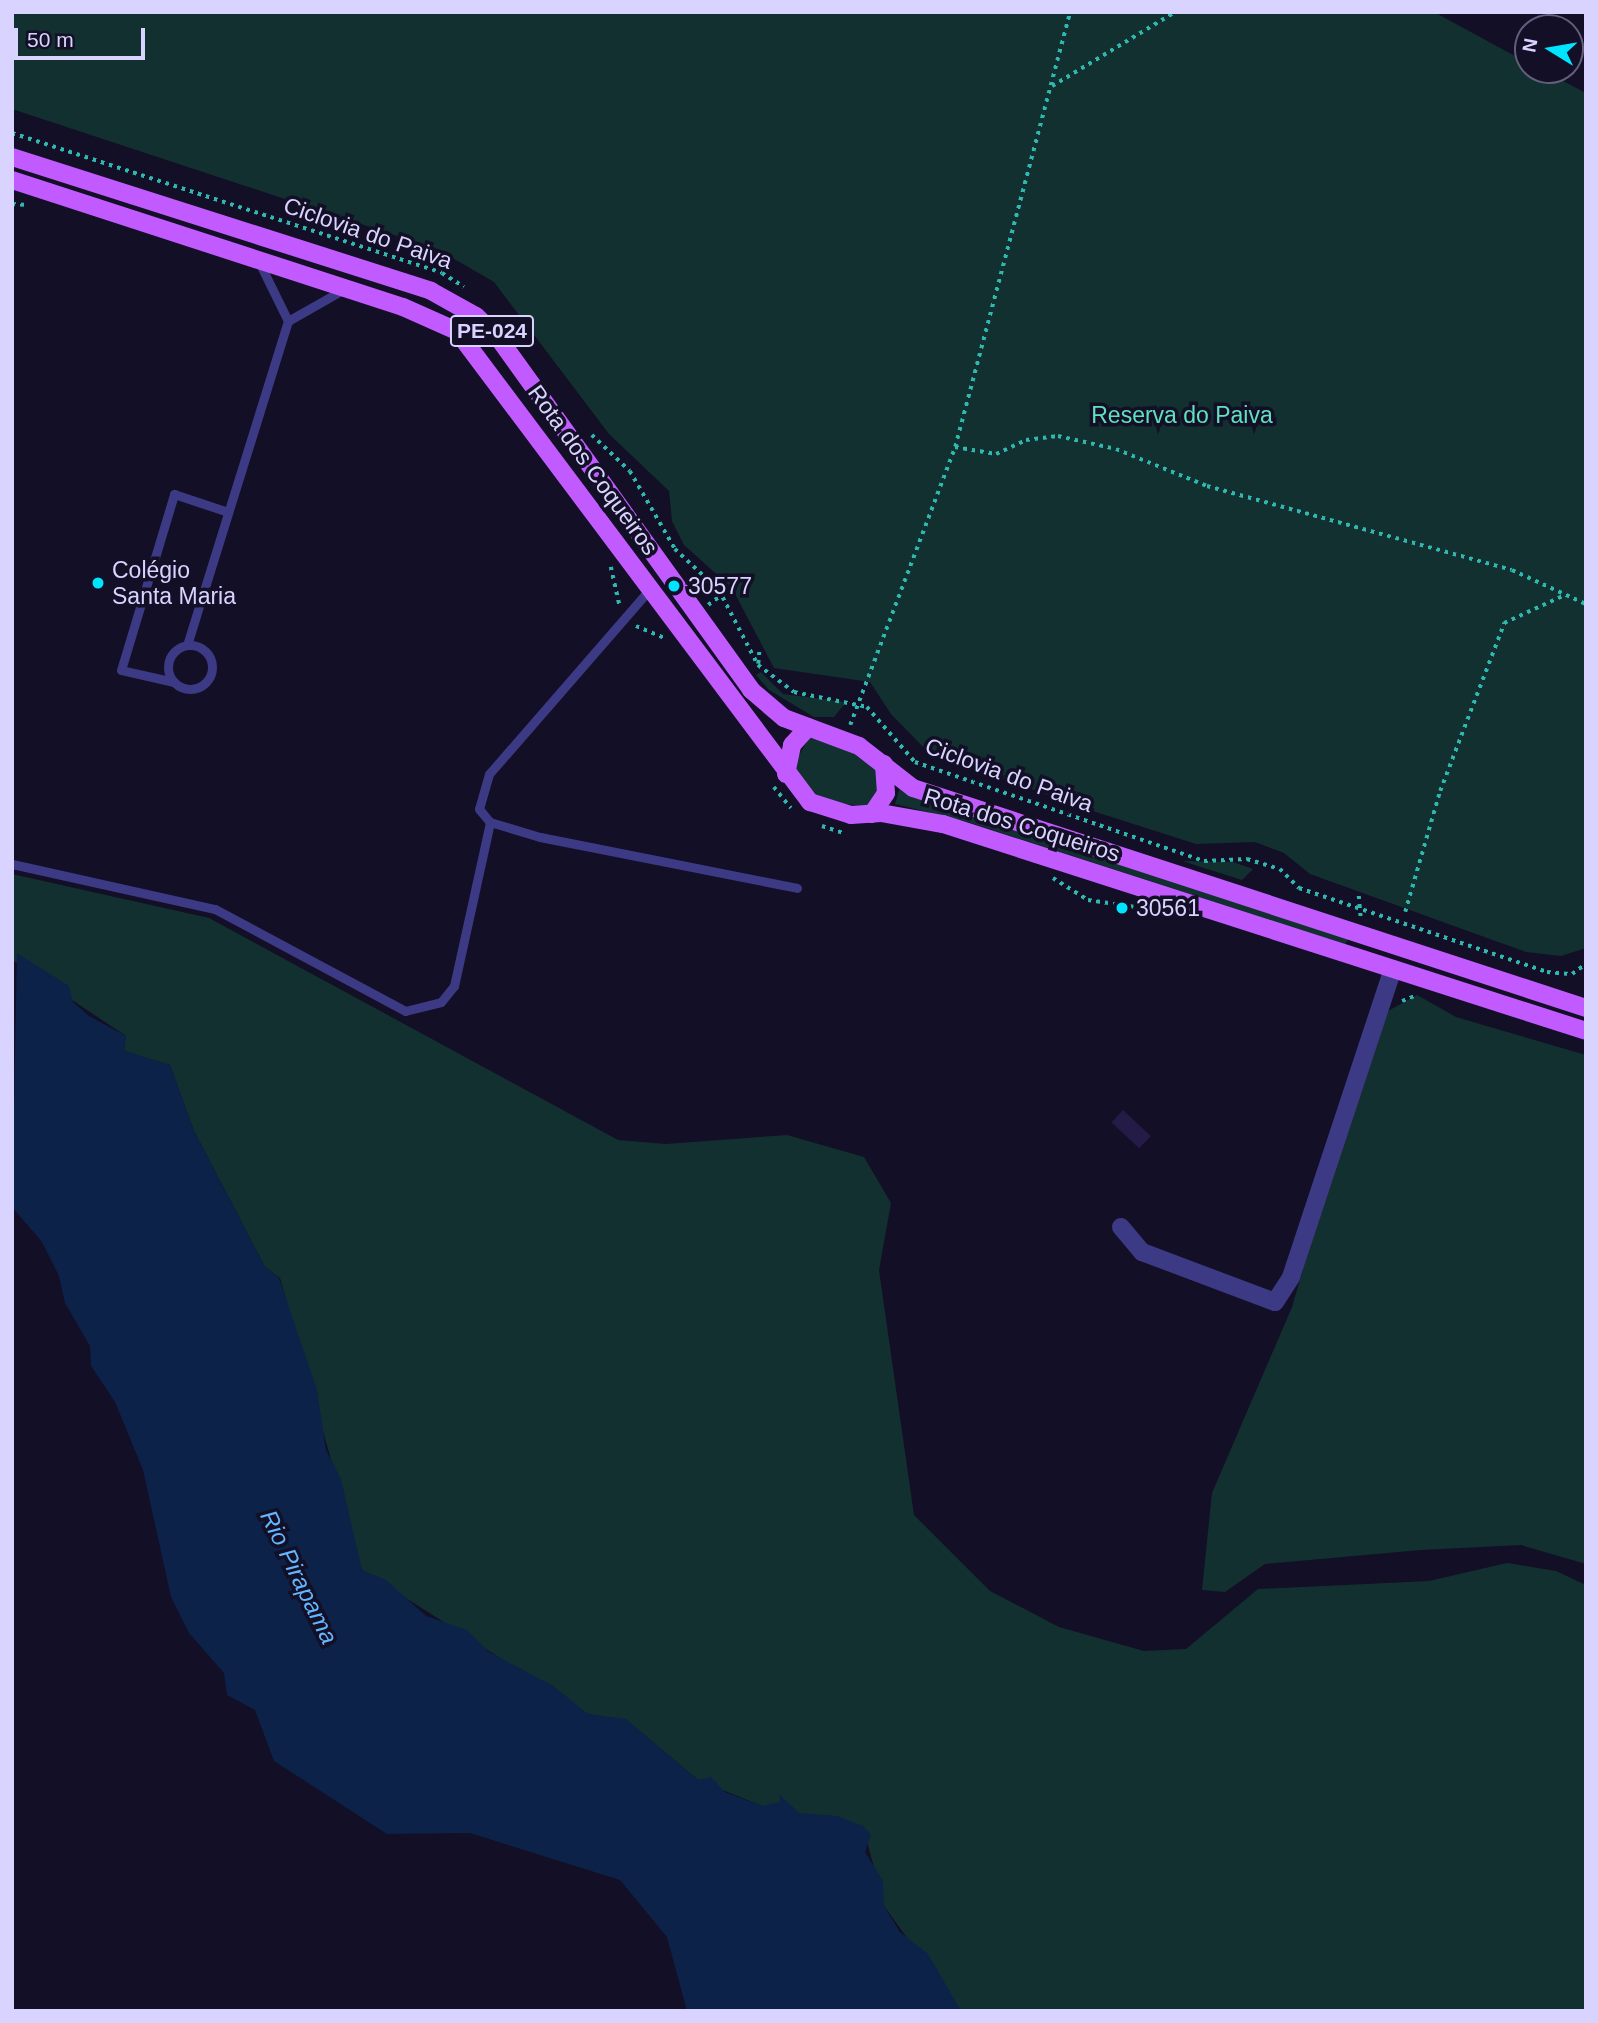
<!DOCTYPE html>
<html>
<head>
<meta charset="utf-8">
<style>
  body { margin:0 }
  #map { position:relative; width:1598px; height:2023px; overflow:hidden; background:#130f26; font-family:Arial,sans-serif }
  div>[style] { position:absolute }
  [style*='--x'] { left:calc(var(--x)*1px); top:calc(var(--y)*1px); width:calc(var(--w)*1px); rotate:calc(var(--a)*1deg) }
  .green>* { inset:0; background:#12302f }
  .water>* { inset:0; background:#0c2248 }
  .building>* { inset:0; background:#241b47; transform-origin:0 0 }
  .path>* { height:3.5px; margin-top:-1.75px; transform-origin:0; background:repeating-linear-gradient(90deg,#2fb8b0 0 3.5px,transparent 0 8.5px) }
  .lane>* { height:9px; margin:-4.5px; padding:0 4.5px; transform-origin:4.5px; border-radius:4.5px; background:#3d3a85 }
  .lane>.ring { margin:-4.5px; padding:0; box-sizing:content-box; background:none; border:9px solid #3d3a85; border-radius:50% }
  .street>* { height:18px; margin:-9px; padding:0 9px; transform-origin:9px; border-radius:9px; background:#3d3a85 }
  .primary>* { height:18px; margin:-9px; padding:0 9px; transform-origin:9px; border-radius:9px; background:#c25bff }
  .dots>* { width:19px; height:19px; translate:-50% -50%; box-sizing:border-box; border:4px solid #130f26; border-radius:50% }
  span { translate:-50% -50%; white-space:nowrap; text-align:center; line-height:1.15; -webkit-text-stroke:7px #130f26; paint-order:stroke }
  .shield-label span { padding:2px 5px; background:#130f26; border:2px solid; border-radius:5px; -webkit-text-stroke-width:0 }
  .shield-label { font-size:21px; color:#d9d4ff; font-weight:700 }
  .street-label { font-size:23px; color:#d9d4ff }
  .park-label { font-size:23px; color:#5fe0c0 }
  .poi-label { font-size:23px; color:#d9d4ff }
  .left { translate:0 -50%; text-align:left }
  .water-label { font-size:24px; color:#62b6ff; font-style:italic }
  .frame { position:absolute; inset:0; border:14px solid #d9d4ff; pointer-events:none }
  .north { position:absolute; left:1514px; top:14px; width:70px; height:70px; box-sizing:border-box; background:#130f26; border:2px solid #625e7d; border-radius:50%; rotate:281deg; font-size:19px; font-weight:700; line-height:28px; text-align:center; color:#d9d4ff }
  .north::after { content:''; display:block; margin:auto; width:24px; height:32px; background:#00e5ff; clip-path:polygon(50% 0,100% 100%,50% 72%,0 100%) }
  .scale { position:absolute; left:14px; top:28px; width:131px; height:32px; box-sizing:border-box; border:4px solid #d9d4ff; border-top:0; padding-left:9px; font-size:21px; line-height:24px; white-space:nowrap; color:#d9d4ff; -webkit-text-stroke:5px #130f26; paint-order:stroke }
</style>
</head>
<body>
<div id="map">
  <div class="green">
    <div style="clip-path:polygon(12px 12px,1434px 12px,1528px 63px,1528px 70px,1542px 70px,1586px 93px,1586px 948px,1561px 956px,1526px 952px,1310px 874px,1284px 853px,1255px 842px,1196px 844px,1096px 812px,928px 752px,891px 714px,870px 682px,774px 668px,732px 588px,684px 545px,672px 521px,669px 491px,609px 434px,494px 282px,437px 249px,12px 109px)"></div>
    <div style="clip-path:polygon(761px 672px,783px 694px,846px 702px,834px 717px,814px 717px,769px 690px,756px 675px)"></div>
    <div style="clip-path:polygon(810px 736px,853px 749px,879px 769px,882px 785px,869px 806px,829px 803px,806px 790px,794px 764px)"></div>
    <div style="clip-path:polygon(900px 787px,1349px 938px,1345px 944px,968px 822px,895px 804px)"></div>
    <div style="clip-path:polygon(1182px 861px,1233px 862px,1253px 869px,1242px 880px)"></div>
    <div style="clip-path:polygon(12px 874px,209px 918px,618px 1140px,666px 1144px,787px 1135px,864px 1157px,891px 1203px,879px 1270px,914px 1515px,990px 1591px,1059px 1627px,1144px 1651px,1186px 1649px,1258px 1589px,1429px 1581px,1507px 1563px,1556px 1571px,1586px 1585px,1586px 2011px,960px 2011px,884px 1906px,863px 1826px,762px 1806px,698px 1780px,629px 1722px,588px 1714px,362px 1570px,280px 1278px,265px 1267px,194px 1131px,170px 1065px,124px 1051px,126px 1036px,12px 960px)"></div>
    <div style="clip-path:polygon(1417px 995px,1456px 1017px,1586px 1055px,1586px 1564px,1521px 1545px,1421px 1550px,1265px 1564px,1225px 1592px,1202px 1590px,1212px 1493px,1292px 1307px,1377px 1017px)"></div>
  </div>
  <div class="water">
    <div style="clip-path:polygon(17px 953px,69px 986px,73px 1002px,89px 1016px,126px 1036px,124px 1051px,170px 1065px,194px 1131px,265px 1267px,279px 1278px,317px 1390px,326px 1450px,341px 1479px,362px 1570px,386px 1580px,426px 1616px,467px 1630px,489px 1652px,552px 1685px,588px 1714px,626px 1719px,698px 1780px,711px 1777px,725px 1792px,762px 1806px,780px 1802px,779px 1794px,799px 1813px,837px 1816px,863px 1826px,871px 1835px,865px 1852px,883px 1881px,884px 1906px,900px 1932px,928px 1954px,961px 2011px,687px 2011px,667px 1937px,620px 1880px,470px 1833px,387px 1834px,274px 1761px,255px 1710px,227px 1695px,224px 1673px,189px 1633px,171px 1597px,143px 1470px,115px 1402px,91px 1366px,90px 1346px,65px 1303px,59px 1276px,42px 1242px,12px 1207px)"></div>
  </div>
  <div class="building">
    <div style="left:1123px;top:1110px;width:38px;height:17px;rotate:43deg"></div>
  </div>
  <div class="path">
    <div style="--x:1052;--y:86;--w:144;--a:-31"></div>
    <div style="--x:12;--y:133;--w:452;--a:18"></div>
    <div style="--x:442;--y:273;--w:26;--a:32"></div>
    <div style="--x:12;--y:204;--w:16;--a:4"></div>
    <div style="--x:592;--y:435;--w:52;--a:43.5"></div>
    <div style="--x:630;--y:471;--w:90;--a:60"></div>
    <div style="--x:675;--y:549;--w:60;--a:43"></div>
    <div style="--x:719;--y:590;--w:85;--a:62.5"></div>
    <div style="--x:758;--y:665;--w:45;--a:36.9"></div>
    <div style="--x:794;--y:692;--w:75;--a:11.6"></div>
    <div style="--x:867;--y:707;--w:73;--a:48.9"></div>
    <div style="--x:915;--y:762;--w:305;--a:18.9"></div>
    <div style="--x:1204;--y:861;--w:43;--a:-2.7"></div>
    <div style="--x:1247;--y:859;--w:34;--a:17"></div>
    <div style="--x:1280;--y:869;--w:27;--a:45"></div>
    <div style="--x:1299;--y:888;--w:262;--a:18.7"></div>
    <div style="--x:1547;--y:972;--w:25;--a:5"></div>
    <div style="--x:1572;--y:974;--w:17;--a:-36"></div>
    <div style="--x:955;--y:447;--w:42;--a:9.7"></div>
    <div style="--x:996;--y:454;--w:33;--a:-25"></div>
    <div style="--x:1026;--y:440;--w:32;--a:-7"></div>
    <div style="--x:1058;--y:436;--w:59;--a:12.6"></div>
    <div style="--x:1116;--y:449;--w:98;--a:22.1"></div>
    <div style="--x:1207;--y:486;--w:316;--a:15.4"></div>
    <div style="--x:1512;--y:570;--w:81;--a:24.7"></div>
    <div style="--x:611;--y:567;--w:41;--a:77.3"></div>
    <div style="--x:708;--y:605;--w:17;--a:-36"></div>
    <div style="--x:722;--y:595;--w:12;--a:-90"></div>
    <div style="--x:636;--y:626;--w:30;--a:23"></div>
    <div style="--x:758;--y:664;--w:12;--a:-85"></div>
    <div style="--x:850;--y:725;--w:297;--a:-69.3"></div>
    <div style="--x:955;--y:447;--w:450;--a:-75.2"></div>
    <div style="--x:774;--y:787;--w:27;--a:51"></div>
    <div style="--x:822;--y:826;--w:23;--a:18"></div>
    <div style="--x:1053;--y:878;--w:41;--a:32.2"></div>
    <div style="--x:1088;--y:900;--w:62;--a:8.4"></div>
    <div style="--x:1359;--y:896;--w:21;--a:85"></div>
    <div style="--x:1405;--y:912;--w:126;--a:-73.9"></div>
    <div style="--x:1440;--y:791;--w:180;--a:-69.1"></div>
    <div style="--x:1504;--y:623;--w:67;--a:-24.7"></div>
    <div style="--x:1402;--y:1001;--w:16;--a:-22"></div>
  </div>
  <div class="lane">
    <div style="--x:259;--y:262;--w:66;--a:63.8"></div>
    <div style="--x:649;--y:590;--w:244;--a:131"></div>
    <div style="--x:489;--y:774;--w:36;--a:106"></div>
    <div style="--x:479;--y:809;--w:17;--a:50"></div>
    <div style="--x:490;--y:822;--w:52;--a:16.7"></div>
    <div style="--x:540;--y:837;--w:262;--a:11.2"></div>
    <div style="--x:187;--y:645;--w:339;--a:-72.7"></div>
    <div style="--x:288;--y:321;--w:64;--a:-29.7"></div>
    <div class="ring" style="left:168px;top:645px;width:35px;height:35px"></div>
    <div style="--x:174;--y:682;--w:54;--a:-167.2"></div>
    <div style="--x:121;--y:670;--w:184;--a:-73.2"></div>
    <div style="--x:174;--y:494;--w:57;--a:18.4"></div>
    <div style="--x:12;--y:864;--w:208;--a:12.5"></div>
    <div style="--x:215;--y:909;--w:216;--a:28.2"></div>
    <div style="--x:405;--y:1011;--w:37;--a:-14"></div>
    <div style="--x:441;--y:1002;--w:21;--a:-51"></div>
    <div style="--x:454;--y:986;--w:168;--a:-77.6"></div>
  </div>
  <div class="street">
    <div style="--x:1121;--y:1227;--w:33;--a:50"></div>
    <div style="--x:1142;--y:1252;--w:142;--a:20.6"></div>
    <div style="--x:1275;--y:1302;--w:30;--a:-57"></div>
    <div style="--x:1291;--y:1277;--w:324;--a:-71.7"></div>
  </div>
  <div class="primary">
    <div style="--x:12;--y:157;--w:440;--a:17.7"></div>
    <div style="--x:431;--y:291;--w:51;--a:29.1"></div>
    <div style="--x:476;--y:316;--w:29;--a:44"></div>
    <div style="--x:497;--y:336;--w:436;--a:54.3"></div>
    <div style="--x:751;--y:690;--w:43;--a:40.3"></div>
    <div style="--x:784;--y:718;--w:80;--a:20.5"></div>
    <div style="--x:859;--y:746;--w:68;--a:37.9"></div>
    <div style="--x:913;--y:788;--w:708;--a:18.1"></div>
    <div style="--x:12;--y:180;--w:411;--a:18"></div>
    <div style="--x:403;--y:307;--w:59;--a:24"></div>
    <div style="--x:457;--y:331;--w:589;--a:53.15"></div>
    <div style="--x:810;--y:802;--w:43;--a:17.6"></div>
    <div style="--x:851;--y:815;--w:30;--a:-4"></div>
    <div style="--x:881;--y:813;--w:63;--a:10.1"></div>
    <div style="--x:943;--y:824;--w:675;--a:17.84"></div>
    <div style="--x:786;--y:774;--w:30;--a:-78"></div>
    <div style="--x:792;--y:745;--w:24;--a:-48"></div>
    <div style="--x:872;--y:814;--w:25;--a:-56"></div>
    <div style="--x:886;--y:793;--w:29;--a:-94"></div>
  </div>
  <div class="dots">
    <div style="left:98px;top:583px;background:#00e5ff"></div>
    <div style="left:674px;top:586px;background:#00e5ff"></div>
    <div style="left:1122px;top:908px;background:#00e5ff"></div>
  </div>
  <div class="shield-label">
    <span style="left:492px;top:331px">PE-024</span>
  </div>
  <div class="street-label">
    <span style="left:368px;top:233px;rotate:19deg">Ciclovia do Paiva</span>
    <span style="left:593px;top:470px;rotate:54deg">Rota dos Coqueiros</span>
    <span style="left:1009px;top:775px;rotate:20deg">Ciclovia do Paiva</span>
    <span style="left:1022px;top:825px;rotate:17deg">Rota dos Coqueiros</span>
  </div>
  <div class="park-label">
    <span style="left:1182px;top:415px">Reserva do Paiva</span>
  </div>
  <div class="poi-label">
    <span class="left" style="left:112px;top:583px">Colégio<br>Santa Maria</span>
    <span class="left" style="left:688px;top:586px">30577</span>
    <span class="left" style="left:1136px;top:908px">30561</span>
  </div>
  <div class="water-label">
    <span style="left:299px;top:1577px;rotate:64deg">Rio Pirapama</span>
  </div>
  <div class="frame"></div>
  <div class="north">N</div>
  <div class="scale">50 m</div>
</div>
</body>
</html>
